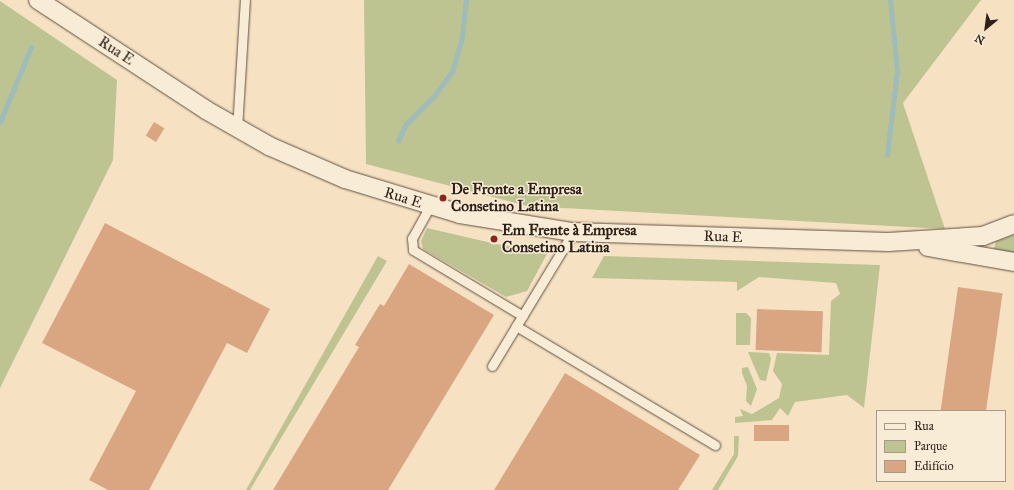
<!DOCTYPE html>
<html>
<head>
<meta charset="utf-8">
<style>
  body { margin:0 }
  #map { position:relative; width:1014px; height:490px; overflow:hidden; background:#f6e2c2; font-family:"IM FELL Great Primer",serif }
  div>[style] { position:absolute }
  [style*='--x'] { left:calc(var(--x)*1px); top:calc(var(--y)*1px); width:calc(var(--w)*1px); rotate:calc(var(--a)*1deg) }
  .green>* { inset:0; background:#bec392 }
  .stream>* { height:4.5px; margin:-2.25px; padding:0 2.25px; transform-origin:2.25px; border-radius:2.25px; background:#9ebcba }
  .building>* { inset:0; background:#d9a681; transform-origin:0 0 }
  .roads { filter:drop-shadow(0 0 1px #5f5042) drop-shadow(0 0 1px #5f5042) }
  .service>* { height:9px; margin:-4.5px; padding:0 4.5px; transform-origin:4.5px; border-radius:4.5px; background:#f9ecd7 }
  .minor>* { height:18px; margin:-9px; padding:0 9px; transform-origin:9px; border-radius:9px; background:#f9ecd7 }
  .dots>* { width:11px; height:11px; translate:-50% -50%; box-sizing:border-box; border:2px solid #f9ecd7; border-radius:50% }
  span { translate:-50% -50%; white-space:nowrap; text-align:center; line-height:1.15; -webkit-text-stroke:3px #f9ecd7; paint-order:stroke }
  .street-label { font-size:15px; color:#2d2017 }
  .poi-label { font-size:15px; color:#2d2017; font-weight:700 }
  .left { translate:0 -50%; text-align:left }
  .legend { position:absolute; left:876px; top:410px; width:130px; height:72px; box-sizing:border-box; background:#f9ecd7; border:1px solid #a79a8a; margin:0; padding:5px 7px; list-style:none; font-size:12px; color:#2d2017 }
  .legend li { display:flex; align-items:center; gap:8px; height:20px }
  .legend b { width:20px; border:1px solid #a79a8a }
  .north { position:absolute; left:966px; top:8px; width:40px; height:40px; -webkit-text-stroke:3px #f9ecd7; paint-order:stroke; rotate:209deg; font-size:11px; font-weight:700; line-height:16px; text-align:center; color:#2d2017 }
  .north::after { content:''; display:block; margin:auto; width:14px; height:18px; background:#2d2017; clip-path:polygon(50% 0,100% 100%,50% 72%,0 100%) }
</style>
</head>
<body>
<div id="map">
  <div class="green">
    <div style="clip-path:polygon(364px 0,981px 0,903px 103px,945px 229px,527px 206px,366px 164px)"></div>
    <div style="clip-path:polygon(0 1px,117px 80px,113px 160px,0 388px)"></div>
    <div style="clip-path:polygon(427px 228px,496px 244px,548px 252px,527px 291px,506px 297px,423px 249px,421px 241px)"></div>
    <div style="clip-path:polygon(1014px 235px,1014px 255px,994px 250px,996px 241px)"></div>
    <div style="clip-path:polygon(378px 256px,387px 261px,250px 490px,246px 490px)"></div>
    <div style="clip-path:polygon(604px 256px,880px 265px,864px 408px,847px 395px,795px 402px,788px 416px,780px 408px,772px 420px,735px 423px,735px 417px,743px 416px,740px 409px,752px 414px,779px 398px,782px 384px,773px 371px,777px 353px,829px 355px,831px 301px,840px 294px,836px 283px,759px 277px,737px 291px,737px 282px,592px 278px)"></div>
    <div style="clip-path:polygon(736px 313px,746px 313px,751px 318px,750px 345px,736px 345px)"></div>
    <div style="clip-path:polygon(748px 352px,769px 353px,771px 359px,766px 381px,760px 380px)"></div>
    <div style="clip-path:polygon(748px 367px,757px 389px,751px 406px,746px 401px,747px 386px,742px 373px,742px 368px)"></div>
    <div style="clip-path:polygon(734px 436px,739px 436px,738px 456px,718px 490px,712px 490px,734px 454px)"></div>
  </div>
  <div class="stream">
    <div style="--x:0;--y:122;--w:81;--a:-67.5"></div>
    <div style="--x:398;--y:141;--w:19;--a:-65"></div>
    <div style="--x:406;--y:124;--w:41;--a:-45"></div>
    <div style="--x:435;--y:95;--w:29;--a:-54"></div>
    <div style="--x:452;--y:72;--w:36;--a:-74"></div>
    <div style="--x:462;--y:37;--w:37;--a:-84"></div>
    <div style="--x:887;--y:155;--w:85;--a:-83.2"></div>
    <div style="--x:897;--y:71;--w:71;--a:-95.6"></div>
  </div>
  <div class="building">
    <div style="left:154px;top:122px;width:12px;height:16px;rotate:31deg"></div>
    <div style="clip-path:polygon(105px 223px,270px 309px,247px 353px,227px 343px,149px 490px,108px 490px,89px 480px,136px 391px,42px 343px)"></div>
    <div style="clip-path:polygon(409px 264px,494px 315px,388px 490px,273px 490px,359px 347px,355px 345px,380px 304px,384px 306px)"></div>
    <div style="left:958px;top:287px;width:45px;height:125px;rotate:8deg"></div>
    <div style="left:757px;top:309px;width:66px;height:41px;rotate:2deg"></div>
    <div style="clip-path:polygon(565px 373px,700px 455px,678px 490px,494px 490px)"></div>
    <div style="left:754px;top:425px;width:35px;height:16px"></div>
  </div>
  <div class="roads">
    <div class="service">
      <div style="--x:237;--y:129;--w:129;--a:-86.5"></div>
      <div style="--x:430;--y:206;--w:37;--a:119"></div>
      <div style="--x:412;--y:238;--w:12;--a:85"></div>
      <div style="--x:413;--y:250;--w:128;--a:31"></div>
      <div style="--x:516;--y:326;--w:232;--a:30.9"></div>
      <div style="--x:492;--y:366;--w:157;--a:-58.8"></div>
    </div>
    <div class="minor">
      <div style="--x:38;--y:0;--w:201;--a:33.2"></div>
      <div style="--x:206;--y:110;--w:73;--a:29.7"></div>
      <div style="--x:269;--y:146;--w:83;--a:23.5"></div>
      <div style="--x:345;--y:179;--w:120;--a:16.9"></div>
      <div style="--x:460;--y:214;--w:114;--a:9.1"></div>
      <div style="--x:573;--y:232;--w:315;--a:1.8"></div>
      <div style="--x:888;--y:242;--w:95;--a:-3.6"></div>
      <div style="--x:983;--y:236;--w:33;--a:-21"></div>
      <div style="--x:928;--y:247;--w:87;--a:9.9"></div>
    </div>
  </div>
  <div class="dots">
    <div style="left:443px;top:198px;background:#8f2418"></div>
    <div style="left:494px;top:239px;background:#8f2418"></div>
  </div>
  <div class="street-label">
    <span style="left:116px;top:51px;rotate:33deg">Rua E</span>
    <span style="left:403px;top:198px;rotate:17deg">Rua E</span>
    <span style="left:723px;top:237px;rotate:2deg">Rua E</span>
  </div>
  <div class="poi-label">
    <span class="left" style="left:451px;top:198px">De Fronte a Empresa<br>Consetino Latina</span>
    <span class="left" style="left:502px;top:239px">Em Frente à Empresa<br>Consetino Latina</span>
  </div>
  <ul class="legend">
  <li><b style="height:5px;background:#f9ecd7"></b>Rua</li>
  <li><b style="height:11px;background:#bec392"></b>Parque</li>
  <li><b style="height:11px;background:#d9a681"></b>Edifício</li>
  </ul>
  <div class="north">N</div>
</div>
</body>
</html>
